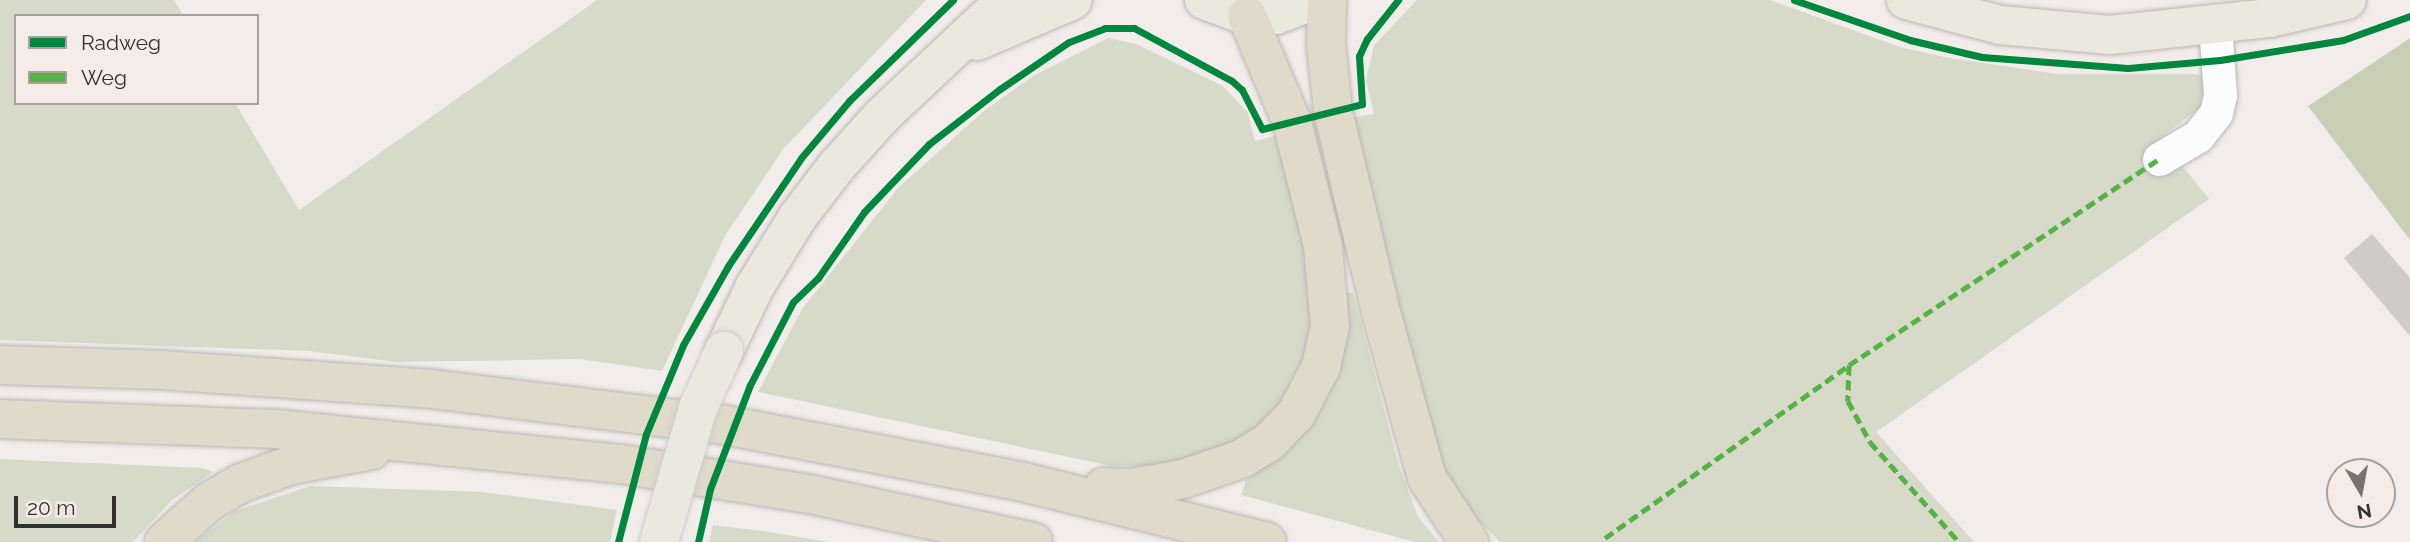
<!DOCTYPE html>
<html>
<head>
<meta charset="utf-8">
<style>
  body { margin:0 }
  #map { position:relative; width:2410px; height:542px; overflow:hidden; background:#f2edeb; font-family:Raleway,sans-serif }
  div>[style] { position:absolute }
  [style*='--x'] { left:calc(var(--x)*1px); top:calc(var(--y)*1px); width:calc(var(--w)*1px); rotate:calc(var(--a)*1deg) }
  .green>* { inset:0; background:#d7dac8 }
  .forest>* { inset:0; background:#c9ceb5 }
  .building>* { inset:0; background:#cfcbc9 }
  .roads { filter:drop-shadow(0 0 2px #bab6b5) drop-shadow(0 0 2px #bab6b5) }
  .minor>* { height:33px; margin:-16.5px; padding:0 16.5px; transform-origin:16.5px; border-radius:16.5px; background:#fdfcfc }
  .major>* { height:38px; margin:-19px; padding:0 19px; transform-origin:19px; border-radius:19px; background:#ebe8de }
  .highway>* { height:38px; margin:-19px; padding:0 19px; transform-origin:19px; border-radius:19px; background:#dfdaca }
  .bridges { filter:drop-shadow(0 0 2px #cdcbca) drop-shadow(0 0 2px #cdcbca) }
  .major-bridge>* { height:38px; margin:-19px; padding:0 19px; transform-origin:19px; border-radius:19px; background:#ebe8de }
  .quiet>* { height:5px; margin-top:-2.5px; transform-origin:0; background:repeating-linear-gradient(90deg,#56b246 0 10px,transparent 0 15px) }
  .cycleway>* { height:7px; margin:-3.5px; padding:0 3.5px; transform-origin:3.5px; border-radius:3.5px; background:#00873e }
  span { translate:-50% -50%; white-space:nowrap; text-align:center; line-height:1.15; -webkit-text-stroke:5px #f5ece8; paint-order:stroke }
  .legend { position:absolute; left:14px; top:14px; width:245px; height:91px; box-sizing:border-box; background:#f5ece8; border:2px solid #a7a09e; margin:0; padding:9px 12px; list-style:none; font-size:21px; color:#332f2e }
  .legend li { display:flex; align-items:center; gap:14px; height:35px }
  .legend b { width:35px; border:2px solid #a7a09e }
  .north { position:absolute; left:2326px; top:458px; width:70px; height:70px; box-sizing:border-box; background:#f5ece8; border:2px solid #a7a09e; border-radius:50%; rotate:170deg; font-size:19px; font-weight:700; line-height:28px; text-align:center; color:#332f2e }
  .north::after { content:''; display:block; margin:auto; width:24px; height:32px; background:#767270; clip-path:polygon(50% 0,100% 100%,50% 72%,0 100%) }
  .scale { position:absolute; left:14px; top:496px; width:102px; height:32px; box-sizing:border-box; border:4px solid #332f2e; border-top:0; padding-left:9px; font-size:21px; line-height:24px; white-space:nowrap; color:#332f2e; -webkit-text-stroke:5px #f5ece8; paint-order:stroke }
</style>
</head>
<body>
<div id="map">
  <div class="green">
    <div style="clip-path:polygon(0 0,174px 0,184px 16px,16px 16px,16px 103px,235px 103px,299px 210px,597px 0,926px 0,784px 148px,726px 234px,662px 371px,579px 359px,397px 362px,308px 351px,0 340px)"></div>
    <div style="clip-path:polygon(1417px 0,1770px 0,1900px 47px,1949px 58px,2058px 74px,2195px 74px,2206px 77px,2213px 98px,2160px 138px,2209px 199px,1876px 432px,1974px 542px,1500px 542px,1476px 518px,1442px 469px,1348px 118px,1374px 114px,1366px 80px,1374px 45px)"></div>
    <div style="clip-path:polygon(1108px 38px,1136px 44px,1223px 86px,1248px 113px,1255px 141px,1275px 136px,1313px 265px,1310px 342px,1290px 390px,1258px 431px,1184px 467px,1112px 466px,758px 392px,802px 309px,898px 188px,985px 110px,1033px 76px)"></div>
    <div style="clip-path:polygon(1346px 292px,1353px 293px,1399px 466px,1418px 517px,1439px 542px,1415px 542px,1241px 495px,1246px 480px,1289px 450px,1319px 413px,1328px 393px)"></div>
    <div style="clip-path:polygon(0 459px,203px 468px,213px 472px,172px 500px,133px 542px,0 542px)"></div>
    <div style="clip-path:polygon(310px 486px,483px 492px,617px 510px,610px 542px,195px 542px,235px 511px)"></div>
    <div style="clip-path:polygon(713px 525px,762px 531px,830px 542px,709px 542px)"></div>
  </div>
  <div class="forest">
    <div style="clip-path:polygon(2410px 38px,2410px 240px,2308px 106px)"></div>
  </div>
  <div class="building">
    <div style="clip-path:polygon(2372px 234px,2410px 278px,2410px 336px,2344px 258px)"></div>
  </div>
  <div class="roads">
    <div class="minor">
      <div style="--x:2159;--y:159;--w:45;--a:-30.5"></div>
      <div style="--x:2198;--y:136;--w:29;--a:-52"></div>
      <div style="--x:2216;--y:113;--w:18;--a:-77"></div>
      <div style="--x:2220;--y:95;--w:69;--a:-94.1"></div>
    </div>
    <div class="major">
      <div style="--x:1204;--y:0;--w:46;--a:20.4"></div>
      <div style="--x:1247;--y:16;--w:29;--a:-2"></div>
      <div style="--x:1276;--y:15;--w:42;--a:-21"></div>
      <div style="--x:1906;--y:0;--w:97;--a:14.9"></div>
      <div style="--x:2000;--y:25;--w:110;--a:5.2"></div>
      <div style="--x:2110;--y:35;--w:161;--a:-6.1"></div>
      <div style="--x:2270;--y:18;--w:79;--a:-13.2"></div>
      <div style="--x:977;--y:41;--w:104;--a:-23.1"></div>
      <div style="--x:724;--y:351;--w:70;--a:-64.5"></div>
      <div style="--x:754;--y:288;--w:82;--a:-58.4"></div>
      <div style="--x:797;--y:218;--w:64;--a:-52.6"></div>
      <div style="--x:836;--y:167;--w:70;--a:-47.9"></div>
      <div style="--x:883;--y:115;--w:168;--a:-43.1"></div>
    </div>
    <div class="highway">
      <div style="--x:1327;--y:0;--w:45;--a:91.3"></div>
      <div style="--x:1326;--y:45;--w:66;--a:83.9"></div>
      <div style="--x:1333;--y:111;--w:211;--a:76.6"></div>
      <div style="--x:1382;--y:316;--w:168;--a:74.5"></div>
      <div style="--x:1427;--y:478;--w:77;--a:56.7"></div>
      <div style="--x:0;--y:365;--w:162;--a:1.8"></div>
      <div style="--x:162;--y:370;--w:271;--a:4"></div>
      <div style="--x:432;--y:389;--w:295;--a:7"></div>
      <div style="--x:725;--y:425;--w:299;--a:10.8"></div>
      <div style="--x:1019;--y:481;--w:255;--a:13.8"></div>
      <div style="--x:0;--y:419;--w:276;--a:2.1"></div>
      <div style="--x:276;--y:429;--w:347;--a:5.8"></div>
      <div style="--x:621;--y:464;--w:195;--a:9.1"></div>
      <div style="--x:814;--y:495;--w:224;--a:12.1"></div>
      <div style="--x:1104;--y:487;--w:27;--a:2"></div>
      <div style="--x:1131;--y:488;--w:53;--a:-9.8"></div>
      <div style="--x:1183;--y:479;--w:61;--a:-19"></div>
      <div style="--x:1241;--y:459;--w:33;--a:-31"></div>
      <div style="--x:1269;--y:442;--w:39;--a:-46"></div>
      <div style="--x:1296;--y:414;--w:53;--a:-62"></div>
      <div style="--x:1321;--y:367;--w:42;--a:-77.6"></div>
      <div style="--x:1330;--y:326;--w:80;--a:-95"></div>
      <div style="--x:1323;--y:246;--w:128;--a:-104"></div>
      <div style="--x:1292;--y:122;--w:115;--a:-113"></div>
      <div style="--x:164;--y:542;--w:62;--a:-41.7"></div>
      <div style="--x:210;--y:501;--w:36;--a:-30"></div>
      <div style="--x:241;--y:483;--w:53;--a:-19.8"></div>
      <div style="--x:291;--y:465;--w:82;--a:-10.5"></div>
    </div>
  </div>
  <div class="bridges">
    <div class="major-bridge">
      <div style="--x:659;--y:542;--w:140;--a:-73.8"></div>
      <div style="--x:698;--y:408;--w:63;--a:-65.5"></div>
    </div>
  </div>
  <div class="quiet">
    <div style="--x:1849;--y:365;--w:36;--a:92"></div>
    <div style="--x:1848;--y:401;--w:47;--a:61.8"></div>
    <div style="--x:1870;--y:442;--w:134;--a:48.3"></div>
    <div style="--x:1605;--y:538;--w:299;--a:-35.3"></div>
    <div style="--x:1849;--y:365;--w:372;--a:-33.6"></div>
  </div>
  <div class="cycleway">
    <div style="--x:1794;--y:0;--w:123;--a:19"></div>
    <div style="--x:1910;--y:40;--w:74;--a:13.3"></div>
    <div style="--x:1982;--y:57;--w:146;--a:4.3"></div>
    <div style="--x:2128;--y:68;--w:92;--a:-5"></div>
    <div style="--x:2220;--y:60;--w:125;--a:-9.2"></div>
    <div style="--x:2343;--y:40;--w:71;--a:-19.7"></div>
    <div style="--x:618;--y:542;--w:112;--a:-75.5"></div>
    <div style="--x:646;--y:434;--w:96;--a:-67.4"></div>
    <div style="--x:683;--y:345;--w:91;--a:-60.3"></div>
    <div style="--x:728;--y:266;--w:130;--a:-55.9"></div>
    <div style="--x:801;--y:158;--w:75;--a:-49.9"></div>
    <div style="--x:849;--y:101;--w:145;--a:-44.2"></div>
    <div style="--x:698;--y:542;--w:54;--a:-77.2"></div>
    <div style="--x:710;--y:489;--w:111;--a:-69"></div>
    <div style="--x:750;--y:385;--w:93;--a:-62.6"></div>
    <div style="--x:793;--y:302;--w:35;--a:-44"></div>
    <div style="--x:818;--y:278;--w:80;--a:-55.1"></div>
    <div style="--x:864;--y:212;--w:94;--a:-46.3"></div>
    <div style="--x:929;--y:144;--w:90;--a:-37.8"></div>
    <div style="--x:1000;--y:89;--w:83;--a:-34.3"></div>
    <div style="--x:1069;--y:42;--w:39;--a:-21"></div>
    <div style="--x:1105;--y:28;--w:29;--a:0"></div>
    <div style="--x:1134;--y:28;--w:111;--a:28.4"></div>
    <div style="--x:1232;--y:81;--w:13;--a:42"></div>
    <div style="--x:1242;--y:90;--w:44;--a:62.9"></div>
    <div style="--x:1262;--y:129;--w:103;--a:-14"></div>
    <div style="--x:1362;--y:104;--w:48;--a:-93.6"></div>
    <div style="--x:1359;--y:56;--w:19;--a:-65"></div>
    <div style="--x:1367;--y:39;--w:50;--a:-51.5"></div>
  </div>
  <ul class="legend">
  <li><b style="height:9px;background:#00873e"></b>Radweg</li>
  <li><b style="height:9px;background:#56b246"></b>Weg</li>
  </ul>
  <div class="north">N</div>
  <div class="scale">20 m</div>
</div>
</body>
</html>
